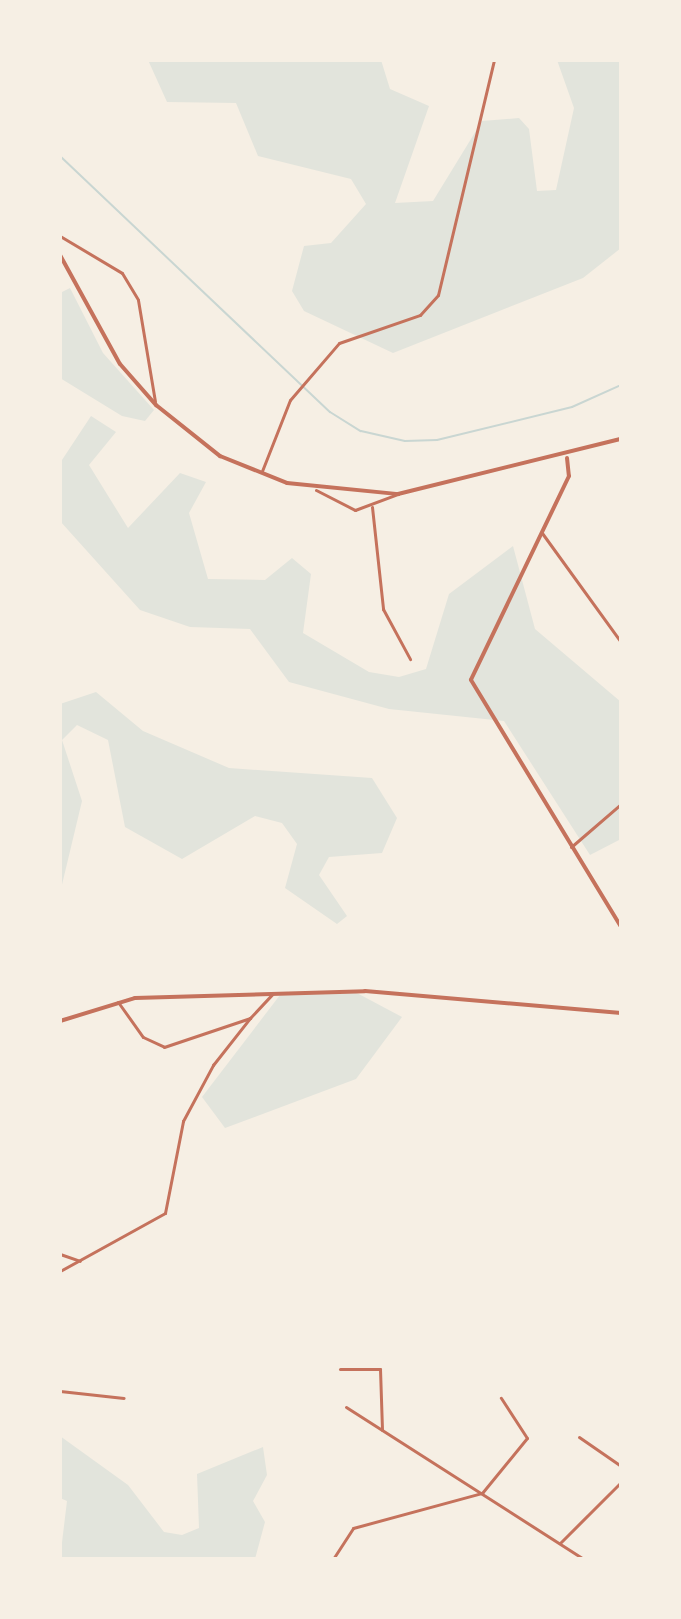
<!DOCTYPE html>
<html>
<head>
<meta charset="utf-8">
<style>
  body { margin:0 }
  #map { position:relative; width:681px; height:1619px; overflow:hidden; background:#f6efe4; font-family:Mulish,sans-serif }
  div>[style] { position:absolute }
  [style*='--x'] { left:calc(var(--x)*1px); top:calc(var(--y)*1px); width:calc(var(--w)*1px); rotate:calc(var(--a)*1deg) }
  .green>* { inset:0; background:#e2e4dc }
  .stream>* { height:2px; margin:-1px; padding:0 1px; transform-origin:1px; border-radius:1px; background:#c9d6d2 }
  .minor>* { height:3px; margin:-1.5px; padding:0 1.5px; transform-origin:1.5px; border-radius:1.5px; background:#c5725c }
  .tertiary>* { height:4px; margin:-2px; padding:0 2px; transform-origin:2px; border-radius:2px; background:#c5725c }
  span { translate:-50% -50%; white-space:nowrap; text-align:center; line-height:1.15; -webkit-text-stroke:8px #f6efe4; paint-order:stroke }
  .frame { position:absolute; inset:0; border:62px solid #f6efe4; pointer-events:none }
</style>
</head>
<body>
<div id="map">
  <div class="green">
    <div style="clip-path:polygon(148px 60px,381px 60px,390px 89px,429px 106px,395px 203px,433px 201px,482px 121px,519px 118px,529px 129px,537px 191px,556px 190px,574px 108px,557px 60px,621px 60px,621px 248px,583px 278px,393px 353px,304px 311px,292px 291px,304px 246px,331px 243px,366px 204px,351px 179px,258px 156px,236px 103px,167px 102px)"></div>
    <div style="clip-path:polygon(70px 288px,103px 353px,154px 410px,145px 421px,122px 416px,60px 378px,60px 293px)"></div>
    <div style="clip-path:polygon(91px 416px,116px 432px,89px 465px,128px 528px,180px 473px,206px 482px,189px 513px,208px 579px,265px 580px,292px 558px,311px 574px,303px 633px,369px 672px,399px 677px,426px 669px,449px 594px,513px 546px,535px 629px,621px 702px,621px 839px,590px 855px,504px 721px,389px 709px,289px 682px,250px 629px,190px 627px,140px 610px,60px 521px,60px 463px)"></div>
    <div style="clip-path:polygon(96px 692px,143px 731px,229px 768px,372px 778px,397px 818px,382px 853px,329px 857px,319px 875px,347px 916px,337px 924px,285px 888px,297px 844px,282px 823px,255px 816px,182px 859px,125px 827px,108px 740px,77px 725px,62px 740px,82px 801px,60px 893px,60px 704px)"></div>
    <div style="clip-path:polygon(355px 992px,402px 1017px,356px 1079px,225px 1128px,202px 1097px,280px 995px)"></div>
    <div style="clip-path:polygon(60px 1436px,128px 1485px,164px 1532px,182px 1535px,199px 1528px,197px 1474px,263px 1447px,267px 1475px,253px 1501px,265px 1522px,255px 1559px,60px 1559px,67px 1501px,60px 1498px)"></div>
  </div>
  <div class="stream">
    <div style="--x:60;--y:156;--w:372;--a:43.5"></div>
    <div style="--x:330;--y:412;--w:36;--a:32"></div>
    <div style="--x:361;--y:431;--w:45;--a:12.8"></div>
    <div style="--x:405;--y:441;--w:32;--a:-2"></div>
    <div style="--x:437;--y:440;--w:139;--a:-13.7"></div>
    <div style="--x:572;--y:407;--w:54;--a:-24.2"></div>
  </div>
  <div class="minor">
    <div style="--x:60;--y:236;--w:72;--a:30.8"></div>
    <div style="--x:122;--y:273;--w:31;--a:59"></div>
    <div style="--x:138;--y:300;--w:103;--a:80.5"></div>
    <div style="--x:262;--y:471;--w:76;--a:-68.5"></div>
    <div style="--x:290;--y:400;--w:75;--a:-49.3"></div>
    <div style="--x:339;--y:343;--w:86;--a:-19.1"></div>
    <div style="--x:420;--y:315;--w:27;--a:-48"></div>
    <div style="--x:438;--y:295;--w:242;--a:-76.6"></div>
    <div style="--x:316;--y:490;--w:44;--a:27.1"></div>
    <div style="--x:355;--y:510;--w:46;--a:-20.4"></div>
    <div style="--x:372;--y:507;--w:103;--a:83.8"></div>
    <div style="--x:383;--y:609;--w:57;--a:61.6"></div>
    <div style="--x:542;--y:533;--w:135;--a:54.1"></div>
    <div style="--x:571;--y:847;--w:66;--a:-40.7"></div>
    <div style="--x:118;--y:1002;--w:43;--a:54.5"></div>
    <div style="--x:143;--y:1037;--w:23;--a:25"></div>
    <div style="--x:164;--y:1047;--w:91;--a:-18.6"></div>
    <div style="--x:250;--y:1018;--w:33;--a:-47"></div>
    <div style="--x:60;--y:1254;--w:21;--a:19"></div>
    <div style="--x:60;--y:1271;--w:120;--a:-28.9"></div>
    <div style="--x:165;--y:1213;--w:94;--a:-78.9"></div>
    <div style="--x:183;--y:1121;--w:64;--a:-61.8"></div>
    <div style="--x:213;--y:1065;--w:60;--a:-51.8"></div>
    <div style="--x:340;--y:1369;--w:40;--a:0"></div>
    <div style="--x:380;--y:1369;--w:61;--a:88.1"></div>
    <div style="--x:60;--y:1391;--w:64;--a:6.2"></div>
    <div style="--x:346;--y:1407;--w:282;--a:32.6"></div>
    <div style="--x:579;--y:1437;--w:51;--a:34.6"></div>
    <div style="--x:560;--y:1543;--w:86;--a:-45"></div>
    <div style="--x:333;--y:1559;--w:37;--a:-57"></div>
    <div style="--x:353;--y:1528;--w:134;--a:-15.2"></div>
    <div style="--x:482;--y:1493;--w:71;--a:-50.7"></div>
    <div style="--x:527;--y:1438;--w:48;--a:-123"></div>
  </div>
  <div class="tertiary">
    <div style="--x:60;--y:255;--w:124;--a:61.2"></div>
    <div style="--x:120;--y:364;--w:55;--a:48.7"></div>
    <div style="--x:156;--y:405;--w:82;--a:38.6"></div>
    <div style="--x:220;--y:456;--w:72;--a:21.9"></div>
    <div style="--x:287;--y:483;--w:112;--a:5.7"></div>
    <div style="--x:398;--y:494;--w:230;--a:-13.9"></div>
    <div style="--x:567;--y:458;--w:18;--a:84"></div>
    <div style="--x:569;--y:476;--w:226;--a:115.7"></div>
    <div style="--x:471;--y:680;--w:289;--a:58.7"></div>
    <div style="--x:60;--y:1021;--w:78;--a:-17"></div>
    <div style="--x:135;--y:998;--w:230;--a:-1.7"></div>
    <div style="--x:365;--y:991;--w:257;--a:4.9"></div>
  </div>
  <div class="frame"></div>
</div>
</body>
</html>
